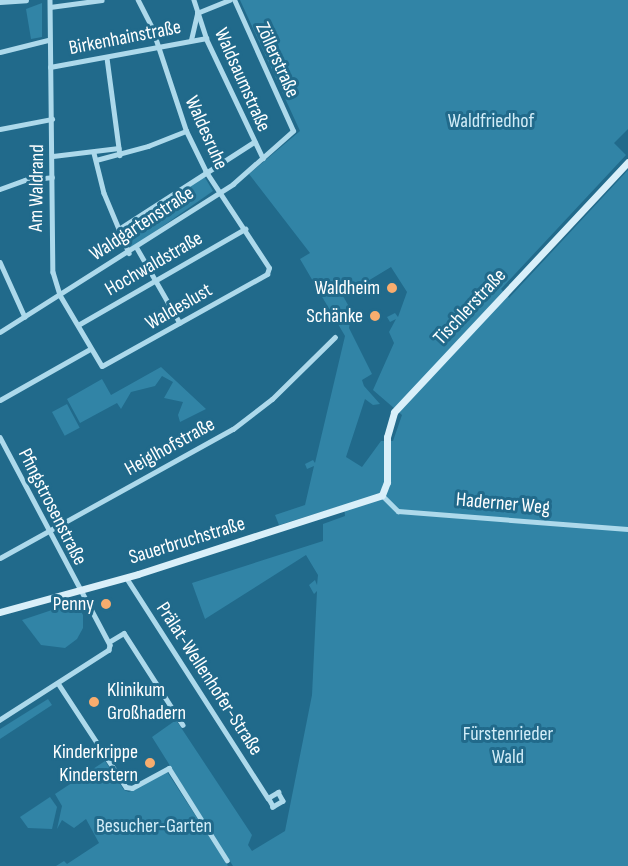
<!DOCTYPE html>
<html>
<head>
<meta charset="utf-8">
<style>
  body { margin:0 }
  #map { position:relative; width:628px; height:866px; overflow:hidden; background:#216a8b; font-family:"Sofia Sans Condensed",sans-serif }
  div>[style] { position:absolute }
  [style*='--x'] { left:calc(var(--x)*1px); top:calc(var(--y)*1px); width:calc(var(--w)*1px); rotate:calc(var(--a)*1deg) }
  .green>* { inset:0; background:#3184a6; transform-origin:0 0 }
  .street>* { height:4.5px; margin:-2.25px; padding:0 2.25px; transform-origin:2.25px; border-radius:2.25px; background:#add9eb }
  .secondary>* { height:7px; margin:-3.5px; padding:0 3.5px; transform-origin:3.5px; border-radius:3.5px; background:#d9eff9 }
  .dots>* { width:16px; height:16px; translate:-50% -50%; box-sizing:border-box; border:3px solid #216a8b; border-radius:50% }
  span { translate:-50% -50%; white-space:nowrap; text-align:center; line-height:1.15; -webkit-text-stroke:6px #216a8b; paint-order:stroke }
  .street-label { font-size:20px; color:#fff }
  .park-label { font-size:20px; color:#d2edf8 }
  .poi-label { font-size:20px; color:#fff }
  .right { translate:-100% -50%; text-align:right }
  .left { translate:0 -50%; text-align:left }
</style>
</head>
<body>
<div id="map">
  <div class="green">
    <div style="clip-path:polygon(evenodd,240px 0,628px 0,628px 129px,614px 143px,626px 155px,501px 289px,509px 298px,628px 170px,628px 866px,233px 866px,152px 737px,176px 720px,252px 835px,248px 845px,252px 851px,285px 831px,312px 695px,317px 591px,314px 594px,309px 585px,315px 580px,317px 585px,318px 575px,306px 555px,205px 619px,192px 583px,323px 541px,323px 524px,345px 516px,344px 505px,279px 525px,275px 515px,305px 505px,314px 466px,307px 469px,305px 464px,313px 460px,315px 463px,345px 336px,300px 259px,310px 253px,249px 174px,300px 131px,240px 0,391px 267px,407px 292px,398px 317px,395px 313px,387px 317px,390px 322px,396px 319px,389px 332px,394px 343px,373px 390px,402px 415px,393px 441px,381px 441px,362px 467px,346px 457px,365px 399px,373px 405px,380px 404px,364px 386px,362px 380px,372px 374px,349px 328px,352px 312px,343px 296px,391px 267px)"></div>
    <div style="clip-path:polygon(42px 3px,42px 37px,31px 39px,26px 9px)"></div>
    <div style="clip-path:polygon(204px 176px,213px 191px,130px 249px,122px 231px)"></div>
    <div style="clip-path:polygon(161px 367px,206px 409px,180px 422px,178px 415px,183px 402px,164px 398px,173px 382px,162px 376px,155px 386px,131px 392px,121px 409px,117px 403px,80px 423px,67px 399px,102px 379px,111px 395px)"></div>
    <div style="left:67px;top:404px;width:27px;height:17px;rotate:62deg"></div>
    <div style="clip-path:polygon(76px 602px,83px 615px,83px 628px,77px 639px,65px 648px,41px 645px,22px 620px)"></div>
    <div style="clip-path:polygon(48px 699px,52px 705px,0 739px,0 729px)"></div>
    <div style="clip-path:polygon(105px 761px,124px 790px,129px 792px,166px 770px,228px 866px,56px 866px,64px 861px,67px 864px,99px 843px,86px 819px,74px 828px,62px 820px,57px 829px,62px 806px,55px 794px)"></div>
    <div style="clip-path:polygon(50px 797px,57px 807px,52px 829px,28px 828px,20px 817px)"></div>
  </div>
  <div class="street">
    <div style="--x:50;--y:0;--w:272;--a:89.4"></div>
    <div style="--x:53;--y:272;--w:24;--a:73"></div>
    <div style="--x:60;--y:295;--w:82;--a:59.4"></div>
    <div style="--x:102;--y:366;--w:189;--a:-29.1"></div>
    <div style="--x:267;--y:274;--w:6;--a:-72"></div>
    <div style="--x:269;--y:268;--w:115;--a:-123.3"></div>
    <div style="--x:206;--y:172;--w:46;--a:-116"></div>
    <div style="--x:186;--y:131;--w:108;--a:-108.3"></div>
    <div style="--x:152;--y:28;--w:31;--a:-117"></div>
    <div style="--x:194;--y:0;--w:40;--a:72"></div>
    <div style="--x:206;--y:38;--w:133;--a:64.6"></div>
    <div style="--x:0;--y:2;--w:26;--a:-4"></div>
    <div style="--x:50;--y:7;--w:52;--a:-7.7"></div>
    <div style="--x:197;--y:13;--w:35;--a:-22"></div>
    <div style="--x:191;--y:40;--w:28;--a:-77"></div>
    <div style="--x:0;--y:52;--w:49;--a:-14"></div>
    <div style="--x:107;--y:58;--w:98;--a:82.4"></div>
    <div style="--x:50;--y:67;--w:159;--a:-10.5"></div>
    <div style="--x:0;--y:129;--w:53;--a:-10.9"></div>
    <div style="--x:94;--y:153;--w:41;--a:76"></div>
    <div style="--x:104;--y:193;--w:65;--a:67.4"></div>
    <div style="--x:53;--y:156;--w:66;--a:-6.9"></div>
    <div style="--x:96;--y:160;--w:54;--a:-15.1"></div>
    <div style="--x:148;--y:146;--w:41;--a:-21.5"></div>
    <div style="--x:0;--y:189;--w:27;--a:-20"></div>
    <div style="--x:25;--y:180;--w:27;--a:-6"></div>
    <div style="--x:119;--y:229;--w:161;--a:-32.8"></div>
    <div style="--x:137;--y:248;--w:86;--a:60.2"></div>
    <div style="--x:0;--y:262;--w:60;--a:65.6"></div>
    <div style="--x:78;--y:325;--w:193;--a:-29.9"></div>
    <div style="--x:0;--y:332;--w:276;--a:-32.4"></div>
    <div style="--x:233;--y:184;--w:80;--a:-41.5"></div>
    <div style="--x:293;--y:131;--w:144;--a:-114.2"></div>
    <div style="--x:0;--y:400;--w:103;--a:-29.5"></div>
    <div style="--x:0;--y:437;--w:235;--a:62.1"></div>
    <div style="--x:110;--y:645;--w:5;--a:101"></div>
    <div style="--x:109;--y:650;--w:130;--a:147.3"></div>
    <div style="--x:382;--y:495;--w:23;--a:45"></div>
    <div style="--x:398;--y:511;--w:231;--a:4.5"></div>
    <div style="--x:0;--y:558;--w:266;--a:-29"></div>
    <div style="--x:233;--y:429;--w:49;--a:-37.6"></div>
    <div style="--x:272;--y:399;--w:88;--a:-44.5"></div>
    <div style="--x:126;--y:577;--w:263;--a:57.3"></div>
    <div style="--x:109;--y:642;--w:17;--a:-31"></div>
    <div style="--x:124;--y:633;--w:109;--a:57.3"></div>
    <div style="--x:58;--y:683;--w:124;--a:56.8"></div>
    <div style="--x:126;--y:787;--w:6;--a:9"></div>
    <div style="--x:132;--y:788;--w:42;--a:-28.4"></div>
    <div style="--x:169;--y:768;--w:109;--a:57.8"></div>
    <div style="--x:278;--y:792;--w:10;--a:61"></div>
    <div style="--x:283;--y:801;--w:12;--a:149"></div>
    <div style="--x:273;--y:807;--w:10;--a:-119"></div>
    <div style="--x:268;--y:798;--w:12;--a:-31"></div>
  </div>
  <div class="secondary">
    <div style="--x:0;--y:612;--w:143;--a:-15.4"></div>
    <div style="--x:138;--y:574;--w:256;--a:-17.9"></div>
    <div style="--x:382;--y:495;--w:14;--a:-69"></div>
    <div style="--x:387;--y:482;--w:45;--a:-90"></div>
    <div style="--x:387;--y:437;--w:26;--a:-74"></div>
    <div style="--x:394;--y:412;--w:342;--a:-46.9"></div>
  </div>
  <div class="dots">
    <div style="left:392px;top:288px;background:#f8ad6e"></div>
    <div style="left:375px;top:316px;background:#f8ad6e"></div>
    <div style="left:106px;top:604px;background:#f8ad6e"></div>
    <div style="left:94px;top:702px;background:#f8ad6e"></div>
    <div style="left:150px;top:763px;background:#f8ad6e"></div>
  </div>
  <div class="street-label">
    <span style="left:125px;top:38px;rotate:-11deg">Birkenhainstraße</span>
    <span style="left:277px;top:60px;rotate:66deg">Zöllerstraße</span>
    <span style="left:242px;top:80px;rotate:66deg">Waldsaumstraße</span>
    <span style="left:206px;top:133px;rotate:66deg">Waldesruhe</span>
    <span style="left:37px;top:188px;rotate:-89deg">Am Waldrand</span>
    <span style="left:142px;top:224px;rotate:-33deg">Waldgartenstraße</span>
    <span style="left:154px;top:264px;rotate:-30deg">Hochwaldstraße</span>
    <span style="left:179px;top:307px;rotate:-30deg">Waldeslust</span>
    <span style="left:470px;top:307px;rotate:-47deg">Tischlerstraße</span>
    <span style="left:170px;top:447px;rotate:-29deg">Heiglhofstraße</span>
    <span style="left:503px;top:504px;rotate:5deg">Haderner Weg</span>
    <span style="left:52px;top:507px;rotate:63deg">Pfingstrosenstraße</span>
    <span style="left:187px;top:541px;rotate:-17deg">Sauerbruchstraße</span>
    <span style="left:209px;top:679px;rotate:57deg">Prälat-Wellenhofer-Straße</span>
  </div>
  <div class="park-label">
    <span style="left:491px;top:121px">Waldfriedhof</span>
    <span style="left:508px;top:746px">Fürstenrieder<br>Wald</span>
    <span style="left:154px;top:826px">Besucher-Garten</span>
  </div>
  <div class="poi-label">
    <span class="right" style="left:380px;top:288px">Waldheim</span>
    <span class="right" style="left:363px;top:316px">Schänke</span>
    <span class="right" style="left:94px;top:604px">Penny</span>
    <span class="left" style="left:107px;top:702px">Klinikum<br>Großhadern</span>
    <span class="right" style="left:138px;top:764px">Kinderkrippe<br>Kinderstern</span>
  </div>
</div>
</body>
</html>
